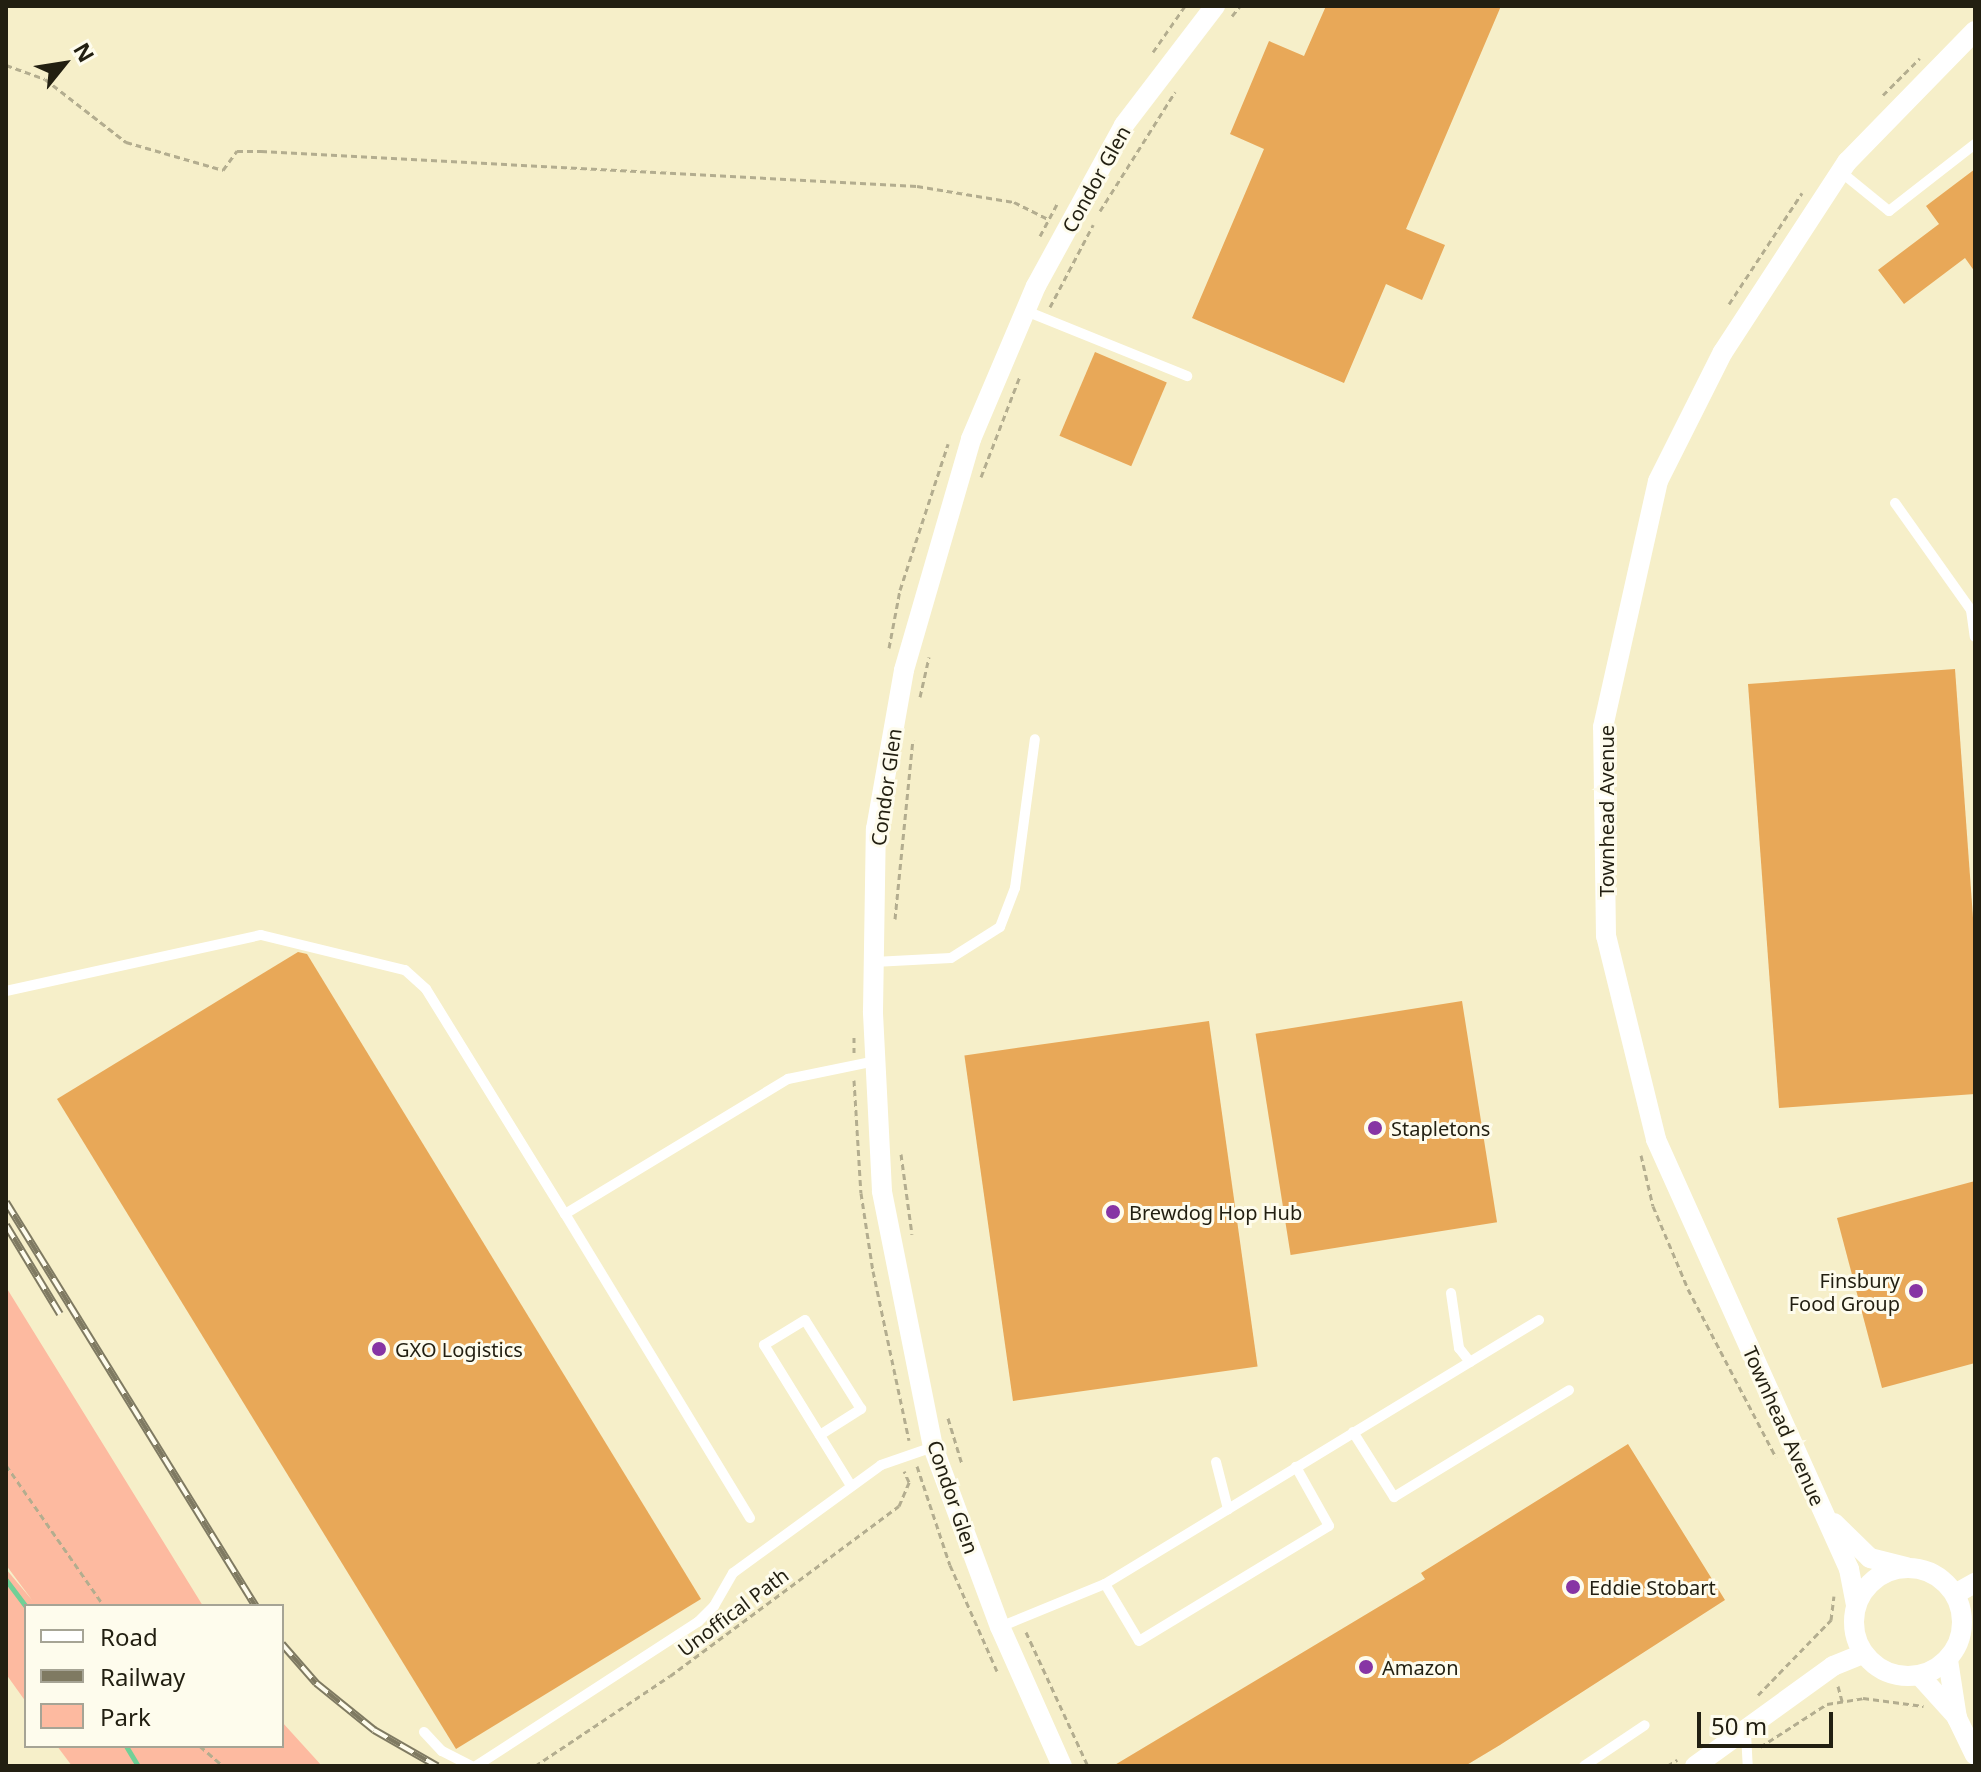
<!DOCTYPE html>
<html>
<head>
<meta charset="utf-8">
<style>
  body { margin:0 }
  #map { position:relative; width:1981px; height:1772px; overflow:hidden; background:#f6efc9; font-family:"Noto Sans",sans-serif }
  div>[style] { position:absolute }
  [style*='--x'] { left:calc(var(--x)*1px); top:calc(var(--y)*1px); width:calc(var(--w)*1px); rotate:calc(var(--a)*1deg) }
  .green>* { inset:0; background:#fdbaa0 }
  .stream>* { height:5px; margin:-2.5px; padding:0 2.5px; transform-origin:2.5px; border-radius:2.5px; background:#71d097 }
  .building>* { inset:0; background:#e8a858; transform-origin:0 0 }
  .path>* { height:3px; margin-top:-1.5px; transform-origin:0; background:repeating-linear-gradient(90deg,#b3ad8f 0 6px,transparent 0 10px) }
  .service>* { height:10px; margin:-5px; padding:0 5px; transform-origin:5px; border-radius:5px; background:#fff }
  .minor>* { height:20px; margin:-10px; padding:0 10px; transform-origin:10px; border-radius:10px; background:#fff }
  .minor>.ring { margin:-10px; padding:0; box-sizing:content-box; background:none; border:20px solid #fff; border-radius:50% }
  .rail>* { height:8px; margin-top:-4px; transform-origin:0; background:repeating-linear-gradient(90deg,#fefced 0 15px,#7f7a62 0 30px); box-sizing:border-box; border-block:2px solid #7f7a62 }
  .dots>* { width:22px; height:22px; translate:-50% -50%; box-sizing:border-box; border:4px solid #fefced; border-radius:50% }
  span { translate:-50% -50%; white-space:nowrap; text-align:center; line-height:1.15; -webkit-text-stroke:6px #fefced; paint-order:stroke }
  .street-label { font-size:20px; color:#221f11 }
  .poi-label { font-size:20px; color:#221f11 }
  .left { translate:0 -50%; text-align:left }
  .right { translate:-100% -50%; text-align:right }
  .frame { position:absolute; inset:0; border:8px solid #221f11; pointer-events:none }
  .legend { position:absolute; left:24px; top:1604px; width:260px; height:144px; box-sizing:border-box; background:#fefced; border:2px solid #a6a495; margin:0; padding:10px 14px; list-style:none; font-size:24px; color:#221f11 }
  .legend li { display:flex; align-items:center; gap:16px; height:40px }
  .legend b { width:40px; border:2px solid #a6a495 }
  .north { position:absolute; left:24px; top:24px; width:80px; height:80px; -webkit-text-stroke:6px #fefced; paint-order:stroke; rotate:60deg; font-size:22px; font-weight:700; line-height:32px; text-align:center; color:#221f11 }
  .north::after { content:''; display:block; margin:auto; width:28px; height:36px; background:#221f11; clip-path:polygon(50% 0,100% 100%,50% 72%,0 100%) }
  .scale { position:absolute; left:1697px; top:1712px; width:136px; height:36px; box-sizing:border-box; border:4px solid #221f11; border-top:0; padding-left:10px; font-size:24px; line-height:28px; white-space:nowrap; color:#221f11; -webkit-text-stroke:6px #fefced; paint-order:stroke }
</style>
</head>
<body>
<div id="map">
  <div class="green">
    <div style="clip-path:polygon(6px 1287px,203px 1606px,26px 1606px,26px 1702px,6px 1674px,6px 1569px,32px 1600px,6px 1565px)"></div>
    <div style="clip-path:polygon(282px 1722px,322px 1766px,72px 1766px,57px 1746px,282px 1746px)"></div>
  </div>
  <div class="stream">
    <div style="--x:6;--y:1580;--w:34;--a:53"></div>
    <div style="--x:126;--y:1746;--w:23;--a:59"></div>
  </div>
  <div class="building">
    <div style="clip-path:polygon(1326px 6px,1501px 6px,1406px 229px,1445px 245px,1422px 300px,1386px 284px,1344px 383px,1192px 318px,1264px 149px,1230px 134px,1269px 41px,1304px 56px)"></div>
    <div style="clip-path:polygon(1975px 169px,1975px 272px,1965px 258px,1904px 304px,1878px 270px,1939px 224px,1926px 206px)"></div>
    <div style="left:1095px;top:352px;width:78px;height:91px;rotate:23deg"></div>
    <div style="clip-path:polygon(1955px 669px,1975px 945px,1975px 1094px,1779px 1108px,1748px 684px)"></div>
    <div style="clip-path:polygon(298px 952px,307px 954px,701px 1599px,456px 1749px,57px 1099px)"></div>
    <div style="left:1462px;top:1001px;width:224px;height:209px;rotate:81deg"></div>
    <div style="left:1209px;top:1021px;width:349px;height:247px;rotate:82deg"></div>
    <div style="clip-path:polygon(1975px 1181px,1975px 1363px,1882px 1388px,1837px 1218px)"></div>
    <div style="clip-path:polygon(1628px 1444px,1725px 1600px,1500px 1745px,1465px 1766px,1113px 1766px,1425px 1579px,1421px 1573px)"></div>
  </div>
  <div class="path">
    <div style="--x:1232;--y:16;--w:13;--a:-51"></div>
    <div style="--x:1153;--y:52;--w:56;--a:-55.2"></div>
    <div style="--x:6;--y:65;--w:41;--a:19.7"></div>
    <div style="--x:45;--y:79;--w:103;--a:37.9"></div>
    <div style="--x:126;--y:142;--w:101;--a:16.1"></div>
    <div style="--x:223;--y:170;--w:24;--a:-54"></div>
    <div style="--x:237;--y:151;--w:24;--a:0"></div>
    <div style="--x:261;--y:151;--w:657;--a:3.05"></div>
    <div style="--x:917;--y:186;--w:98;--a:9.4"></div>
    <div style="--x:1014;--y:202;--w:40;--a:26.6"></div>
    <div style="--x:1883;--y:95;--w:52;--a:-45"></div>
    <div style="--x:1100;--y:211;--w:141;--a:-57.8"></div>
    <div style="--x:1040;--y:236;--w:36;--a:-62"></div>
    <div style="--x:1729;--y:304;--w:133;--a:-56.7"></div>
    <div style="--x:1050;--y:307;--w:93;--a:-62.3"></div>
    <div style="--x:981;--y:477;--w:108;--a:-68.9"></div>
    <div style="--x:889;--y:648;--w:59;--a:-79.3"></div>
    <div style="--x:900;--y:590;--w:154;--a:-71.8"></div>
    <div style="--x:920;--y:697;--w:41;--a:-77.3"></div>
    <div style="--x:895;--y:919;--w:180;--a:-84.3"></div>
    <div style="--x:854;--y:1053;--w:17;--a:-90"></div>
    <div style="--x:854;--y:1080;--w:113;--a:86.5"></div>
    <div style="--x:861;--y:1193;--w:79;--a:81.3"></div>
    <div style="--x:873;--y:1271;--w:173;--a:78"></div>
    <div style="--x:901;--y:1154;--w:81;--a:82.2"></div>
    <div style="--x:1641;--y:1155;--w:52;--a:76.8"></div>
    <div style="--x:1653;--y:1206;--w:90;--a:67.1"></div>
    <div style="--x:1688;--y:1289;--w:190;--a:62.4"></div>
    <div style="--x:948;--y:1418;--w:48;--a:73.1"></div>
    <div style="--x:6;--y:1465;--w:172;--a:55.2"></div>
    <div style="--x:917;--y:1466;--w:104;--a:71.6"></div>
    <div style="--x:950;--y:1565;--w:116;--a:66.1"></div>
    <div style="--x:1026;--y:1632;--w:148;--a:65.2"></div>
    <div style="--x:1838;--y:1686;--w:16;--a:75"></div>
    <div style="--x:1758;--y:1695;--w:105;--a:-45.8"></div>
    <div style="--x:1831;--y:1620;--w:24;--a:-83"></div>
    <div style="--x:200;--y:1746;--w:30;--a:41"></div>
    <div style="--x:1760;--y:1747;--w:80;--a:-32.7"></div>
    <div style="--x:1827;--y:1704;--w:36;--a:-9"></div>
    <div style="--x:1863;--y:1698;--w:61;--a:7.6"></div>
    <div style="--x:535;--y:1766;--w:162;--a:-33.7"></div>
    <div style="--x:670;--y:1676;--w:285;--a:-36.6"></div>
    <div style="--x:899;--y:1506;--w:26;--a:-67"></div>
    <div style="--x:909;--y:1482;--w:12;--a:-114"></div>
    <div style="--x:1667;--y:1766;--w:12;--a:-31"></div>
  </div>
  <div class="service">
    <div style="--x:1841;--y:172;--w:62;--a:39.1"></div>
    <div style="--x:1889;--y:211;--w:109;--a:-37.9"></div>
    <div style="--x:1026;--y:311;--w:174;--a:22"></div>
    <div style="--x:1895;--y:503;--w:131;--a:54.6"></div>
    <div style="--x:1971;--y:610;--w:27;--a:82"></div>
    <div style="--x:874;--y:962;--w:77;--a:-3"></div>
    <div style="--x:951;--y:958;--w:58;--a:-32.3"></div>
    <div style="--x:1000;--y:927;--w:42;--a:-69"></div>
    <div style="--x:1015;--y:888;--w:150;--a:-82.4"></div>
    <div style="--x:6;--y:991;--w:261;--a:-12.4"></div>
    <div style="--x:261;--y:935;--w:148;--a:13.7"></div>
    <div style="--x:405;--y:970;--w:28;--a:42"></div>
    <div style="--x:426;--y:989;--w:264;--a:58.3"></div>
    <div style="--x:1451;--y:1293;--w:56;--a:81.7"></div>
    <div style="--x:1459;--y:1348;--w:18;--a:52"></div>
    <div style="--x:1353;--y:1432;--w:77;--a:57.8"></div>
    <div style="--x:1394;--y:1497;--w:205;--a:-31.4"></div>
    <div style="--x:820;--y:1435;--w:49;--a:-32.4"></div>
    <div style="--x:861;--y:1409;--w:105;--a:-122.2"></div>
    <div style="--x:805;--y:1320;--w:48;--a:148.6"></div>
    <div style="--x:764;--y:1345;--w:166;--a:58.3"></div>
    <div style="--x:1216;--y:1462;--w:49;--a:75.7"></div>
    <div style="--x:750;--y:1518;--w:356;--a:-121.3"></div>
    <div style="--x:565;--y:1214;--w:261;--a:-31.2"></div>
    <div style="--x:788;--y:1079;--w:90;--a:-11.6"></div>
    <div style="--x:1105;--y:1584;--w:66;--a:59.2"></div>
    <div style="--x:1139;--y:1641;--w:222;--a:-31.2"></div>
    <div style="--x:1329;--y:1526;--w:68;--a:-119.2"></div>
    <div style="--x:1000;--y:1627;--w:113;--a:-22.3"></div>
    <div style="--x:1105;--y:1584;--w:508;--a:-31.31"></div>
    <div style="--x:424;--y:1732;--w:26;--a:47"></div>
    <div style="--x:442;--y:1751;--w:34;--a:27"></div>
    <div style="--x:1746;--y:1733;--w:33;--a:87"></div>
    <div style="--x:476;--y:1766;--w:265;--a:-33"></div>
    <div style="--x:698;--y:1622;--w:23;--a:-45"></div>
    <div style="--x:714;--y:1606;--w:38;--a:-60"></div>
    <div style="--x:733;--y:1573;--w:183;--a:-36.1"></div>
    <div style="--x:881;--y:1465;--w:55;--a:-19.1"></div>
    <div style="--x:1584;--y:1766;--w:73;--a:-33.9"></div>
  </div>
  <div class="minor">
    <div style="--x:1834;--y:1523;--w:50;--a:44.2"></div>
    <div style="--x:1870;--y:1558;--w:38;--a:14"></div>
    <div class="ring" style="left:1854px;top:1568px;width:88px;height:88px"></div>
    <div style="--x:1955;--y:1594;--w:23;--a:-29"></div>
    <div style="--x:1856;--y:1605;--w:37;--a:-101"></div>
    <div style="--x:1849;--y:1569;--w:471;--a:-114.2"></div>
    <div style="--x:1656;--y:1139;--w:209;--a:-103.8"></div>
    <div style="--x:1606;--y:936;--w:209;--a:-90.8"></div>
    <div style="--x:1603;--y:727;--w:252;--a:-77.4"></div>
    <div style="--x:1658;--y:481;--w:144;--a:-63.3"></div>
    <div style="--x:1723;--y:352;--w:227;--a:-56.9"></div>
    <div style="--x:1847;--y:162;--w:183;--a:-45.7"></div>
    <div style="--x:1948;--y:1660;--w:59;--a:81.2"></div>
    <div style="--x:1957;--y:1718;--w:41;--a:64.1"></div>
    <div style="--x:1920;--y:1676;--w:55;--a:47.9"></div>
    <div style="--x:1062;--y:1766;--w:152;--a:-114"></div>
    <div style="--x:1000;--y:1627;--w:192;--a:-110.4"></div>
    <div style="--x:933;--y:1447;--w:261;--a:-101.3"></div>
    <div style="--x:882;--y:1191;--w:180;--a:-92.9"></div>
    <div style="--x:873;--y:1011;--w:182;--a:-89.1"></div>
    <div style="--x:876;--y:829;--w:161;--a:-80"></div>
    <div style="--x:904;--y:670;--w:241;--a:-73.8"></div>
    <div style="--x:971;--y:439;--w:166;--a:-67"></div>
    <div style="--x:1036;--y:286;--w:183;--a:-61.3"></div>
    <div style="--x:1124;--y:125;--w:150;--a:-52.6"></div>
    <div style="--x:1695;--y:1766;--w:170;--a:-35.9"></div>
    <div style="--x:1833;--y:1666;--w:32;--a:-22"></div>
  </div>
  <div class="rail">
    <div style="--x:6;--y:1202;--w:475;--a:58.3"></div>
    <div style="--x:6;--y:1225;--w:104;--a:58.8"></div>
    <div style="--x:282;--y:1644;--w:52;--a:48.9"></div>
    <div style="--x:316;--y:1683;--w:75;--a:39"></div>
    <div style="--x:374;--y:1730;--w:73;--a:29.7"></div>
  </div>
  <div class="dots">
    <div style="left:1375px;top:1128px;background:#8735a4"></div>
    <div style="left:1113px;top:1212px;background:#8735a4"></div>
    <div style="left:1916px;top:1291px;background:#8735a4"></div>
    <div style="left:379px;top:1349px;background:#8735a4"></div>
    <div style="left:1573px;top:1587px;background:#8735a4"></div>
    <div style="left:1366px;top:1667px;background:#8735a4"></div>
  </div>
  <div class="street-label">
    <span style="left:1096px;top:179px;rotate:-61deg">Condor Glen</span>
    <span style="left:886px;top:787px;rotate:-82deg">Condor Glen</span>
    <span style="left:1606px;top:811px;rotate:-90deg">Townhead Avenue</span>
    <span style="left:1784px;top:1426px;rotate:66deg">Townhead Avenue</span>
    <span style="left:953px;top:1497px;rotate:71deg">Condor Glen</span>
    <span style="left:733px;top:1612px;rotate:-37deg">Unoffical Path</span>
  </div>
  <div class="poi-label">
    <span class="left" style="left:1391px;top:1128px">Stapletons</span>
    <span class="left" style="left:1129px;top:1212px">Brewdog Hop Hub</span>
    <span class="right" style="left:1900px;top:1292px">Finsbury<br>Food Group</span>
    <span class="left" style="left:395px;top:1349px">GXO Logistics</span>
    <span class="left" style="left:1589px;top:1587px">Eddie Stobart</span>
    <span class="left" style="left:1382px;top:1667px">Amazon</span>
  </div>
  <div class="frame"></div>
  <ul class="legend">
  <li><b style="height:10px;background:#fff"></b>Road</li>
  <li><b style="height:10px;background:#7f7a62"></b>Railway</li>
  <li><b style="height:22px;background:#fdbaa0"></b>Park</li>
  </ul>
  <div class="north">N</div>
  <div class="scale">50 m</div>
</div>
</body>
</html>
